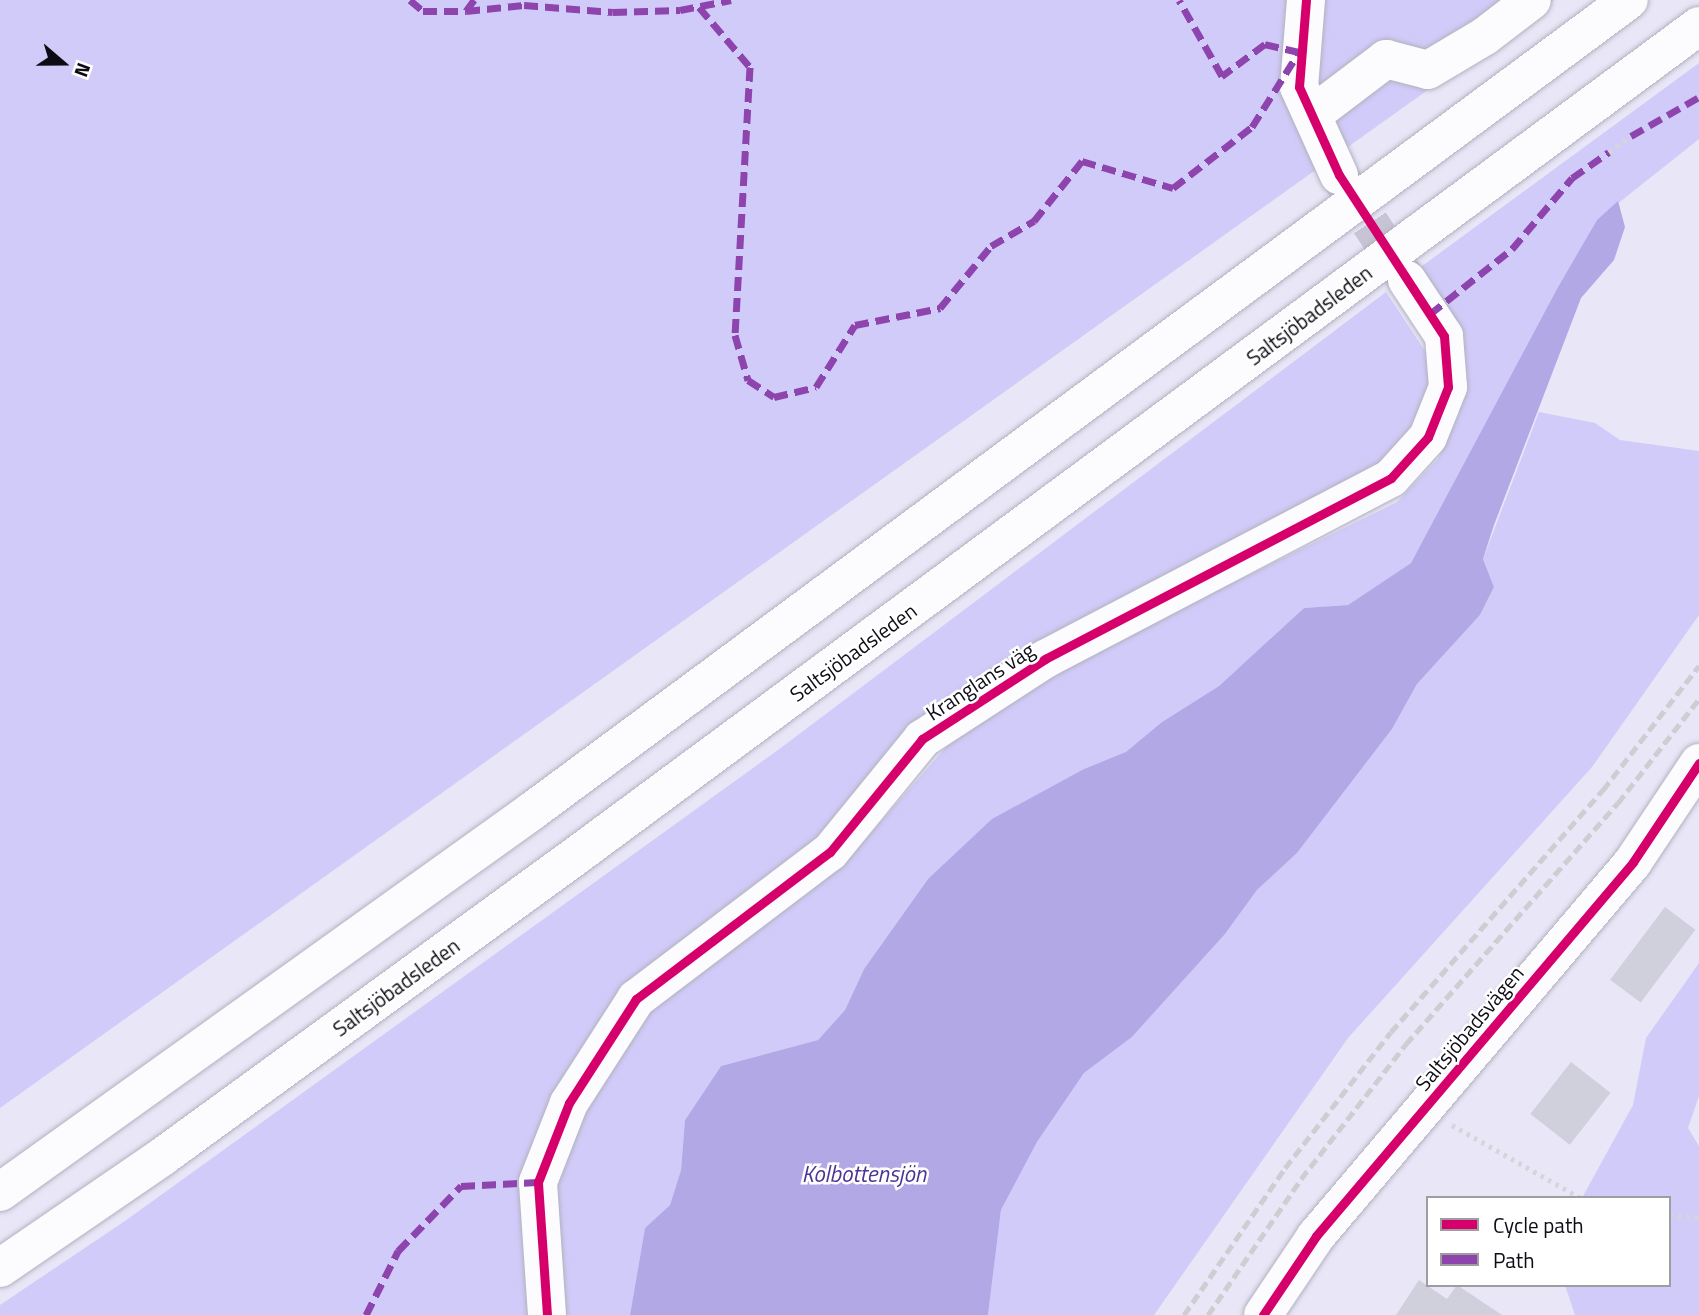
<!DOCTYPE html>
<html>
<head>
<meta charset="utf-8">
<style>
  body { margin:0 }
  #map { position:relative; width:1699px; height:1315px; overflow:hidden; background:#e8e6f7; font-family:"Titillium Web",sans-serif }
  div>[style] { position:absolute }
  [style*='--x'] { left:calc(var(--x)*1px); top:calc(var(--y)*1px); width:calc(var(--w)*1px); rotate:calc(var(--a)*1deg) }
  .green>* { inset:0; background:#d1cbf9 }
  .water>* { inset:0; background:#b2a8e6 }
  .building>* { inset:0; background:#d0cfdc; transform-origin:0 0 }
  .minor-tunnel>* { height:38px; margin-top:-19px; transform-origin:0; background:repeating-linear-gradient(90deg,#c7c5d5 0 38px,transparent 0 57px) }
  .path>* { height:4.5px; margin-top:-2.25px; transform-origin:0; background:repeating-linear-gradient(90deg,#d5d5da 0 3.5px,transparent 0 8.5px) }
  .roads { filter:drop-shadow(0 0 2px #b3b1be) drop-shadow(0 0 2px #b3b1be) }
  .minor>* { height:38px; margin:-19px; padding:0 19px; transform-origin:19px; border-radius:19px; background:#fcfbfe }
  .highway>* { height:38px; margin:-19px; padding:0 19px; transform-origin:19px; border-radius:19px; background:#fcfbfe }
  .rail>* { height:5px; margin-top:-2.5px; transform-origin:0; background:repeating-linear-gradient(90deg,#cecdd2 0 10px,transparent 0 15px) }
  .quiet>* { height:7px; margin-top:-3.5px; transform-origin:0; background:repeating-linear-gradient(90deg,#8e44ad 0 14px,transparent 0 21px) }
  .cycleway>* { height:9px; margin:-4.5px; padding:0 4.5px; transform-origin:4.5px; border-radius:4.5px; background:#d6006c }
  span { translate:-50% -50%; white-space:nowrap; text-align:center; line-height:1.15; -webkit-text-stroke:5px #fff; paint-order:stroke }
  .street-label { font-size:21px; color:#0d0c15 }
  .water-label { font-size:23px; color:#4e3594; font-style:italic }
  .legend { position:absolute; left:1426px; top:1196px; width:245px; height:91px; box-sizing:border-box; background:#fff; border:2px solid #9e9ea1; margin:0; padding:9px 12px; list-style:none; font-size:21px; color:#0d0c15 }
  .legend li { display:flex; align-items:center; gap:14px; height:35px }
  .legend b { width:35px; border:2px solid #9e9ea1 }
  .north { position:absolute; left:28px; top:28px; width:70px; height:70px; -webkit-text-stroke:5px #fff; paint-order:stroke; rotate:110deg; font-size:19px; font-weight:700; line-height:28px; text-align:center; color:#0d0c15 }
  .north::after { content:''; display:block; margin:auto; width:24px; height:32px; background:#0d0c15; clip-path:polygon(50% 0,100% 100%,50% 72%,0 100%) }
</style>
</head>
<body>
<div id="map">
  <div class="green">
    <div style="clip-path:polygon(0 0,1554px 0,0 1108px)"></div>
    <div style="clip-path:polygon(1699px 63px,1699px 139px,1597px 220px,1411px 563px,1348px 605px,1304px 608px,1219px 686px,1162px 722px,1126px 753px,1084px 769px,928px 879px,864px 969px,845px 1010px,818px 1040px,721px 1066px,685px 1120px,681px 1170px,670px 1205px,645px 1228px,630px 1315px,562px 1315px,550px 1182px,579px 1108px,648px 1009px,842px 866px,947px 746px,1051px 672px,1397px 502px,1438px 459px,1459px 414px,1463px 372px,1418px 269px)"></div>
    <div style="clip-path:polygon(1386px 292px,1427px 354px,1430px 384px,1417px 426px,1380px 464px,1041px 644px,825px 840px,557px 1096px,535px 1315px,0 1315px,0 1305px,125px 1221px,778px 750px)"></div>
    <div style="clip-path:polygon(1539px 412px,1595px 423px,1620px 440px,1699px 451px,1699px 615px,1592px 767px,1348px 1038px,1154px 1315px,988px 1315px,1001px 1210px,1037px 1142px,1084px 1073px,1132px 1037px,1225px 934px,1257px 890px,1297px 853px,1392px 729px,1417px 684px,1480px 615px,1494px 587px,1483px 559px)"></div>
    <div style="clip-path:polygon(1699px 963px,1699px 1096px,1688px 1128px,1699px 1146px,1699px 1315px,1575px 1315px,1565px 1285px,1669px 1285px,1669px 1198px,1582px 1198px,1633px 1105px,1646px 1038px)"></div>
  </div>
  <div class="water">
    <div style="clip-path:polygon(1618px 201px,1625px 227px,1614px 260px,1581px 298px,1494px 525px,1483px 559px,1494px 587px,1480px 615px,1417px 684px,1392px 729px,1297px 853px,1257px 890px,1225px 934px,1132px 1037px,1084px 1073px,1037px 1142px,1001px 1210px,988px 1315px,630px 1315px,645px 1228px,670px 1205px,681px 1170px,685px 1120px,721px 1066px,818px 1040px,845px 1010px,864px 969px,928px 879px,992px 819px,1084px 769px,1126px 752px,1162px 722px,1219px 686px,1304px 608px,1348px 605px,1411px 563px,1557px 289px,1597px 220px)"></div>
  </div>
  <div class="building">
    <div style="left:1665px;top:907px;width:38px;height:91px;rotate:37deg"></div>
    <div style="left:1571px;top:1062px;width:50px;height:66px;rotate:38deg"></div>
    <div style="clip-path:polygon(1419px 1280px,1447px 1299px,1457px 1285px,1502px 1315px,1396px 1315px)"></div>
  </div>
  <div class="minor-tunnel">
    <div style="--x:1339;--y:175;--w:125;--a:57.1"></div>
  </div>
  <div class="path">
    <div style="--x:1609;--y:152;--w:27;--a:-36"></div>
    <div style="--x:1452;--y:1125;--w:148;--a:29.5"></div>
    <div style="--x:1669;--y:1216;--w:30;--a:2"></div>
  </div>
  <div class="roads">
    <div class="minor">
      <div style="--x:1306;--y:0;--w:87;--a:94.6"></div>
      <div style="--x:1299;--y:87;--w:97;--a:65.6"></div>
      <div style="--x:1312;--y:115;--w:93;--a:-37.1"></div>
      <div style="--x:1386;--y:59;--w:43;--a:14.7"></div>
      <div style="--x:1428;--y:70;--w:66;--a:-30.8"></div>
      <div style="--x:1485;--y:36;--w:59;--a:-37.5"></div>
      <div style="--x:547;--y:1315;--w:133;--a:-93.9"></div>
      <div style="--x:538;--y:1182;--w:85;--a:-68.6"></div>
      <div style="--x:569;--y:1103;--w:124;--a:-57.2"></div>
      <div style="--x:636;--y:999;--w:243;--a:-37.2"></div>
      <div style="--x:830;--y:852;--w:146;--a:-50.8"></div>
      <div style="--x:922;--y:739;--w:147;--a:-33"></div>
      <div style="--x:1045;--y:659;--w:390;--a:-27.6"></div>
      <div style="--x:1391;--y:478;--w:55;--a:-47.9"></div>
      <div style="--x:1428;--y:437;--w:54;--a:-68.2"></div>
      <div style="--x:1448;--y:387;--w:51;--a:-94.5"></div>
      <div style="--x:1444;--y:336;--w:67;--a:-123.5"></div>
      <div style="--x:1263;--y:1315;--w:95;--a:-56.1"></div>
      <div style="--x:1316;--y:1236;--w:490;--a:-49.7"></div>
      <div style="--x:1633;--y:862;--w:119;--a:-56.3"></div>
    </div>
    <div class="highway">
      <div style="--x:0;--y:1192;--w:654;--a:-35.61"></div>
      <div style="--x:532;--y:811;--w:1364;--a:-36.48"></div>
      <div style="--x:0;--y:1268;--w:196;--a:-34.4"></div>
      <div style="--x:162;--y:1157;--w:508;--a:-36.04"></div>
      <div style="--x:573;--y:858;--w:1400;--a:-36.46"></div>
    </div>
  </div>
  <div class="rail">
    <div style="--x:1184;--y:1315;--w:178;--a:-55.5"></div>
    <div style="--x:1285;--y:1168;--w:172;--a:-52.1"></div>
    <div style="--x:1391;--y:1032;--w:322;--a:-48.8"></div>
    <div style="--x:1603;--y:790;--w:157;--a:-52.3"></div>
    <div style="--x:1208;--y:1315;--w:165;--a:-55.6"></div>
    <div style="--x:1301;--y:1179;--w:171;--a:-52.1"></div>
    <div style="--x:1406;--y:1044;--w:321;--a:-48.7"></div>
    <div style="--x:1618;--y:803;--w:132;--a:-52.1"></div>
  </div>
  <div class="quiet">
    <div style="--x:410;--y:0;--w:17;--a:40"></div>
    <div style="--x:423;--y:11;--w:43;--a:0"></div>
    <div style="--x:466;--y:11;--w:14;--a:-54"></div>
    <div style="--x:699;--y:7;--w:79;--a:49.6"></div>
    <div style="--x:750;--y:67;--w:268;--a:93.2"></div>
    <div style="--x:735;--y:335;--w:47;--a:73.9"></div>
    <div style="--x:748;--y:380;--w:31;--a:33"></div>
    <div style="--x:774;--y:397;--w:43;--a:-13.4"></div>
    <div style="--x:816;--y:387;--w:73;--a:-57.8"></div>
    <div style="--x:855;--y:325;--w:87;--a:-11.3"></div>
    <div style="--x:940;--y:308;--w:80;--a:-50.6"></div>
    <div style="--x:991;--y:246;--w:50;--a:-30.2"></div>
    <div style="--x:1034;--y:221;--w:77;--a:-51.3"></div>
    <div style="--x:1082;--y:161;--w:95;--a:16.5"></div>
    <div style="--x:1173;--y:188;--w:100;--a:-37.7"></div>
    <div style="--x:1252;--y:127;--w:89;--a:-57.9"></div>
    <div style="--x:1299;--y:52;--w:35;--a:-167"></div>
    <div style="--x:1265;--y:44;--w:54;--a:143.3"></div>
    <div style="--x:1222;--y:76;--w:87;--a:-119.5"></div>
    <div style="--x:466;--y:11;--w:58;--a:-5.9"></div>
    <div style="--x:524;--y:5;--w:89;--a:4.5"></div>
    <div style="--x:613;--y:12;--w:67;--a:-1.7"></div>
    <div style="--x:680;--y:10;--w:52;--a:-11.1"></div>
    <div style="--x:1631;--y:136;--w:78;--a:-29.8"></div>
    <div style="--x:1430;--y:314;--w:105;--a:-38.4"></div>
    <div style="--x:1512;--y:249;--w:93;--a:-49.8"></div>
    <div style="--x:1572;--y:178;--w:45;--a:-35.1"></div>
    <div style="--x:366;--y:1315;--w:72;--a:-63.4"></div>
    <div style="--x:398;--y:1251;--w:91;--a:-45.9"></div>
    <div style="--x:461;--y:1186;--w:77;--a:-3"></div>
  </div>
  <div class="cycleway">
    <div style="--x:547;--y:1315;--w:133;--a:-93.9"></div>
    <div style="--x:538;--y:1182;--w:85;--a:-68.6"></div>
    <div style="--x:569;--y:1103;--w:124;--a:-57.2"></div>
    <div style="--x:636;--y:999;--w:243;--a:-37.2"></div>
    <div style="--x:830;--y:852;--w:146;--a:-50.8"></div>
    <div style="--x:922;--y:739;--w:147;--a:-33"></div>
    <div style="--x:1045;--y:659;--w:390;--a:-27.6"></div>
    <div style="--x:1391;--y:478;--w:55;--a:-47.9"></div>
    <div style="--x:1428;--y:437;--w:54;--a:-68.2"></div>
    <div style="--x:1448;--y:387;--w:51;--a:-94.5"></div>
    <div style="--x:1444;--y:336;--w:192;--a:-123.1"></div>
    <div style="--x:1339;--y:175;--w:97;--a:-114.4"></div>
    <div style="--x:1299;--y:87;--w:87;--a:-85.4"></div>
    <div style="--x:1263;--y:1315;--w:95;--a:-56.1"></div>
    <div style="--x:1316;--y:1236;--w:490;--a:-49.7"></div>
    <div style="--x:1633;--y:862;--w:119;--a:-56.3"></div>
  </div>
  <div class="street-label">
    <span style="left:1309px;top:315px;rotate:-37deg">Saltsjöbadsleden</span>
    <span style="left:853px;top:652px;rotate:-36deg">Saltsjöbadsleden</span>
    <span style="left:980px;top:681px;rotate:-33deg">Kranglans väg</span>
    <span style="left:396px;top:987px;rotate:-36deg">Saltsjöbadsleden</span>
    <span style="left:1469px;top:1028px;rotate:-50deg">Saltsjöbadsvägen</span>
  </div>
  <div class="water-label">
    <span style="left:864px;top:1174px">Kolbottensjön</span>
  </div>
  <ul class="legend">
  <li><b style="height:9px;background:#d6006c"></b>Cycle path</li>
  <li><b style="height:9px;background:#8e44ad"></b>Path</li>
  </ul>
  <div class="north">N</div>
</div>
</body>
</html>
